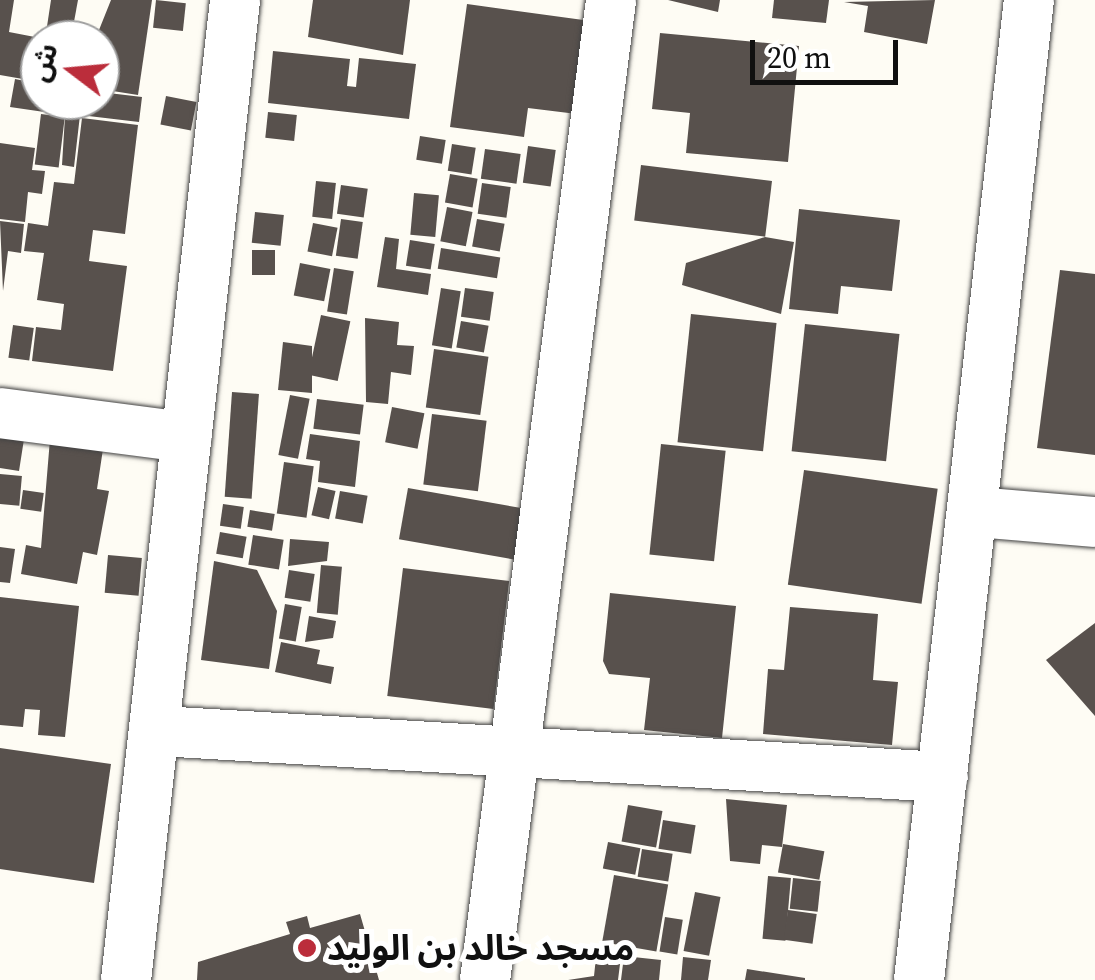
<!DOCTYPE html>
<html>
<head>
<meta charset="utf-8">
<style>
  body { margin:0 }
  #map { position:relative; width:1095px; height:980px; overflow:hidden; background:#fefcf4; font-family:"Source Serif 4","Noto Sans Arabic",serif }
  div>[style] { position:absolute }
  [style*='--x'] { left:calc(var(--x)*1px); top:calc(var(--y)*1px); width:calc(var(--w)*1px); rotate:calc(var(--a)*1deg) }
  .building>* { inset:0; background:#58514d; transform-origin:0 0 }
  .roads { filter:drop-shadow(0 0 2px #434343) drop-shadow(0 0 2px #434343) }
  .minor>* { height:50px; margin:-25px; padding:0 25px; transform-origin:25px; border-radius:25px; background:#fff }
  .dots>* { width:28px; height:28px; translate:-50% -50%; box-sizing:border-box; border:5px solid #fff; border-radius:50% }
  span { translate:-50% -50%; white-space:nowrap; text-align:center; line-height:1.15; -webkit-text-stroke:10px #fff; paint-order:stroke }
  .poi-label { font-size:35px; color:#101010; font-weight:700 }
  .left { translate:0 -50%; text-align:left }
  .north { position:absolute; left:20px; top:20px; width:100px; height:100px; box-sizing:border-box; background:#fff; border:2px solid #9f9f9f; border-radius:50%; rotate:286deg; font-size:28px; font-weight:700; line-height:40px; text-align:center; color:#101010 }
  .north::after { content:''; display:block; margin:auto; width:35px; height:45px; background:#bb2d3b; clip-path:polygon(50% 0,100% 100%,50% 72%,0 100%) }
  .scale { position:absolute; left:750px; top:40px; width:148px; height:45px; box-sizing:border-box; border:5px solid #101010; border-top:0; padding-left:12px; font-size:30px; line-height:35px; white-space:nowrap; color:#101010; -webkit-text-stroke:8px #fff; paint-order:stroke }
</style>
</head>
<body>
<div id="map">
  <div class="building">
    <div style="clip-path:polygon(0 0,14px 0,9px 32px,40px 38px,40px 82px,0 75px)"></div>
    <div style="clip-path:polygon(51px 0,78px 0,71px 38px,46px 33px)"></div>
    <div style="clip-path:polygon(111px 0,152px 0,138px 95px,100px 89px,95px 40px)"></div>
    <div style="left:156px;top:0;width:30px;height:28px;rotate:6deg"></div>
    <div style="clip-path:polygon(313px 0,410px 0,403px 55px,308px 37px)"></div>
    <div style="clip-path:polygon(668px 0,720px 0,718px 12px)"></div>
    <div style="clip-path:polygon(774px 0,829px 0,826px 23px,772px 18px)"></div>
    <div style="clip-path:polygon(935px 0,927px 44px,864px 32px,868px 6px,844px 2px)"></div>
    <div style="clip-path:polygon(467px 4px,598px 22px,585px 115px,528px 108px,524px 137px,450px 127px)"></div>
    <div style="clip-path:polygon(660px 33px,799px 46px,788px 162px,686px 153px,690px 113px,652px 109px)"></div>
    <div style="clip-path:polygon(273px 51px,350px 59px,347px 86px,356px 87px,359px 58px,416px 64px,409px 119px,268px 103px)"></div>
    <div style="clip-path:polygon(15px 79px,40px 84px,40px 100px,61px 100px,58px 114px,10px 107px)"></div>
    <div style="clip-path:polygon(100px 92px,142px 97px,139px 122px,80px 115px,74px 167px,62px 165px,66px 100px,100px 100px)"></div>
    <div style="left:166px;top:96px;width:31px;height:29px;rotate:11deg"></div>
    <div style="left:268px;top:112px;width:29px;height:26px;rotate:6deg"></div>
    <div style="left:41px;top:114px;width:24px;height:51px;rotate:7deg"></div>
    <div style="clip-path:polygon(82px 118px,138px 125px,125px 234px,93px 230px,89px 261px,127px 266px,113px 371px,32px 361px,36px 327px,61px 330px,64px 304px,37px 300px,44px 253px,24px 251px,28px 223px,48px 226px,54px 182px,74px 184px)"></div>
    <div style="left:420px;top:136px;width:26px;height:24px;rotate:9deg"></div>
    <div style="clip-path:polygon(0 143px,35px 148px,32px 170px,45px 171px,42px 194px,28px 192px,25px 222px,0 219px)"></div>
    <div style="left:452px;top:144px;width:24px;height:27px;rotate:9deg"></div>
    <div style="left:528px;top:146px;width:28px;height:37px;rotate:8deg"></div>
    <div style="left:485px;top:149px;width:36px;height:30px;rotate:8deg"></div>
    <div style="left:641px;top:165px;width:132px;height:56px;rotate:7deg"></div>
    <div style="left:450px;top:174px;width:28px;height:29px;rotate:10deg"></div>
    <div style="left:316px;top:181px;width:20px;height:36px;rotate:6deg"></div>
    <div style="left:482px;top:183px;width:29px;height:31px;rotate:8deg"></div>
    <div style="left:341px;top:185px;width:27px;height:29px;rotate:8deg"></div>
    <div style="left:414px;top:193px;width:25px;height:42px;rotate:5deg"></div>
    <div style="left:447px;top:207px;width:26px;height:35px;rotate:11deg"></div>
    <div style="clip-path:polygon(799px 209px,900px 220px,892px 291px,841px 286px,838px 314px,789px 309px)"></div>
    <div style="left:255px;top:212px;width:29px;height:31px;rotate:6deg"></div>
    <div style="left:341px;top:219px;width:22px;height:37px;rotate:8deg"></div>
    <div style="left:477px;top:219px;width:28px;height:28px;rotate:10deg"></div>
    <div style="clip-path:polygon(0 221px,24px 224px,21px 253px,8px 251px,3px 291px)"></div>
    <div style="left:313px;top:223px;width:25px;height:29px;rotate:11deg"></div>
    <div style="clip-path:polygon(385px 237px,399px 239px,396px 269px,431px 274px,428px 295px,377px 287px)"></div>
    <div style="clip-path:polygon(765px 237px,794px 242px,781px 314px,682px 285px,686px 263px)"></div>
    <div style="left:410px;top:240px;width:25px;height:26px;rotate:9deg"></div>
    <div style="left:441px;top:248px;width:60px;height:21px;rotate:9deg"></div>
    <div style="left:275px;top:250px;width:25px;height:23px;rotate:90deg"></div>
    <div style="left:300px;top:263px;width:31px;height:33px;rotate:11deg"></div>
    <div style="left:334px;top:268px;width:20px;height:44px;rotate:9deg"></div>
    <div style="clip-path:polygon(1060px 270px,1095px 274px,1095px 455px,1037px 448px)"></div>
    <div style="left:441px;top:288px;width:20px;height:58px;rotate:9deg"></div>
    <div style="left:465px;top:288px;width:29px;height:29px;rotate:8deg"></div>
    <div style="left:691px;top:314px;width:86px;height:129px;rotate:6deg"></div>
    <div style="left:321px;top:315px;width:30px;height:61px;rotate:12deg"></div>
    <div style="clip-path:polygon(365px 318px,399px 322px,397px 345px,414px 346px,411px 375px,391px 372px,388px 404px,366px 402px)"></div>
    <div style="left:461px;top:321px;width:28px;height:27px;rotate:10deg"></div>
    <div style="left:805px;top:324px;width:95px;height:128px;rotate:6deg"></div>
    <div style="left:13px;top:325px;width:21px;height:33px;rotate:8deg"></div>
    <div style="clip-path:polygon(283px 342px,312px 346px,312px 393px,278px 390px)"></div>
    <div style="left:434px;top:349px;width:55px;height:59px;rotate:8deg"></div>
    <div style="left:232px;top:392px;width:27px;height:105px;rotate:4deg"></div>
    <div style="left:290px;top:395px;width:20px;height:61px;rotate:11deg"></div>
    <div style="left:317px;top:399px;width:47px;height:30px;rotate:7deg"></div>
    <div style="left:392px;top:407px;width:33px;height:36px;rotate:11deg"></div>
    <div style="left:432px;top:414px;width:55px;height:71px;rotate:7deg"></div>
    <div style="clip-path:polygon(310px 434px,360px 441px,355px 487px,318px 482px,320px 461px,306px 459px)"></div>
    <div style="clip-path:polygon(0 436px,24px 439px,19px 471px,0 468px)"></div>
    <div style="clip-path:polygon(50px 439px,103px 449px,97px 489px,109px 491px,97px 555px,83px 552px,77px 584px,21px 574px,26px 545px,41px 548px)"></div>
    <div style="left:661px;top:444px;width:65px;height:111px;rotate:6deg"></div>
    <div style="left:284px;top:462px;width:30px;height:52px;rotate:8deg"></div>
    <div style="left:804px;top:470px;width:135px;height:116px;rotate:8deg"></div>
    <div style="left:0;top:474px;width:22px;height:30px;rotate:5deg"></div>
    <div style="left:318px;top:487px;width:18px;height:29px;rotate:13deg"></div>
    <div style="left:408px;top:488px;width:139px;height:52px;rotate:10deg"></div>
    <div style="left:23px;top:490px;width:21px;height:19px;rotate:8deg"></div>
    <div style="left:340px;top:491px;width:28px;height:28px;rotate:10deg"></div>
    <div style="left:223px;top:504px;width:21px;height:22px;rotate:8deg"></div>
    <div style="left:250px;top:510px;width:25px;height:17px;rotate:9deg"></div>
    <div style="left:220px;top:532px;width:27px;height:22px;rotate:10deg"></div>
    <div style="left:253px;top:535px;width:31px;height:30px;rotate:9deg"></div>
    <div style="clip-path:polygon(290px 539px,329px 542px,327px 561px,288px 566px)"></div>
    <div style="clip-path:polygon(0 547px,15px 549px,10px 583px,0 582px)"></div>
    <div style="left:108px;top:555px;width:34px;height:38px;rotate:5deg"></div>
    <div style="clip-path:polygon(214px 561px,257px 570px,277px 611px,269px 669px,201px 660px)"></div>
    <div style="left:321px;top:565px;width:21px;height:48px;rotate:5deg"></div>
    <div style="left:403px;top:568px;width:107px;height:129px;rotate:7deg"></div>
    <div style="left:289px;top:570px;width:26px;height:28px;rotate:9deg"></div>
    <div style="clip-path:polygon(610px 593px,736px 606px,722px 738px,644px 730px,650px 678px,609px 674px,603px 661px)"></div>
    <div style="clip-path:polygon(0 597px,79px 606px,65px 737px,38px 735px,40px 710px,25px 709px,23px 727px,0 725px)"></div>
    <div style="left:285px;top:604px;width:17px;height:35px;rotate:10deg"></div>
    <div style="clip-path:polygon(790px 607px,878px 614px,873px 680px,898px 682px,892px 745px,763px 734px,768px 669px,784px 670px)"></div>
    <div style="clip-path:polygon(309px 616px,336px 621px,333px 638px,305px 642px)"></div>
    <div style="clip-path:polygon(1095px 623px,1095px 716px,1046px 660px)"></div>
    <div style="clip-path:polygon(281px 642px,320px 650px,317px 664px,334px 667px,331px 684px,275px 672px)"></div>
    <div style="clip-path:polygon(0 748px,111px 764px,94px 883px,0 869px)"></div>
    <div style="clip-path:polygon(726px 799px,787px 805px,782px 847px,762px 845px,760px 864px,730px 861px)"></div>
    <div style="left:628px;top:805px;width:35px;height:37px;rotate:10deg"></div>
    <div style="left:663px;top:820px;width:33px;height:29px;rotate:9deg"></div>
    <div style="left:608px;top:842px;width:33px;height:27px;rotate:11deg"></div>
    <div style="left:783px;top:844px;width:42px;height:29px;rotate:10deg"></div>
    <div style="left:642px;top:849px;width:31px;height:28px;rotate:9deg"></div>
    <div style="left:614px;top:875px;width:55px;height:68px;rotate:10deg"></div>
    <div style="left:768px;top:876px;width:23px;height:63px;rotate:5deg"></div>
    <div style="left:793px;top:878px;width:28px;height:31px;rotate:6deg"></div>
    <div style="left:695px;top:892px;width:26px;height:60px;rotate:11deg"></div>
    <div style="left:788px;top:910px;width:29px;height:30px;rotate:8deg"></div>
    <div style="clip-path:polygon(360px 914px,379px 980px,197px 980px,198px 962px,290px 934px,286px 922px,307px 916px,310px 928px)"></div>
    <div style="left:665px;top:917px;width:18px;height:35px;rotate:9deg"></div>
    <div style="clip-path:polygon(597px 948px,621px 956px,618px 980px,568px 980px,594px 976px)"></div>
    <div style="clip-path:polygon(624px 956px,661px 960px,659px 980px,621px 980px)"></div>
    <div style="clip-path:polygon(683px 957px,711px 960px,708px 980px,681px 980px)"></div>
    <div style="clip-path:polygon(747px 969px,805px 978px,805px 980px,745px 980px)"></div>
  </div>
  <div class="roads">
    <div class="minor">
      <div style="--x:0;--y:413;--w:188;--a:7.4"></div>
      <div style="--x:976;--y:512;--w:119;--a:4.8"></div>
      <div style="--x:159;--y:731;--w:785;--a:3.36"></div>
      <div style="--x:126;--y:980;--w:986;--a:-83.65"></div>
      <div style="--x:485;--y:980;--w:988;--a:-82.67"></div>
      <div style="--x:919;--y:980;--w:986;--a:-83.6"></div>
    </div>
  </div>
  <div class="dots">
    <div style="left:307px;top:948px;background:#bb2d3b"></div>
  </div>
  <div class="poi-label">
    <span class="left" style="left:327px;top:948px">مسجد خالد بن الوليد</span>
  </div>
  <div class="north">ش</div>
  <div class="scale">20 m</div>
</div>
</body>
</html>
